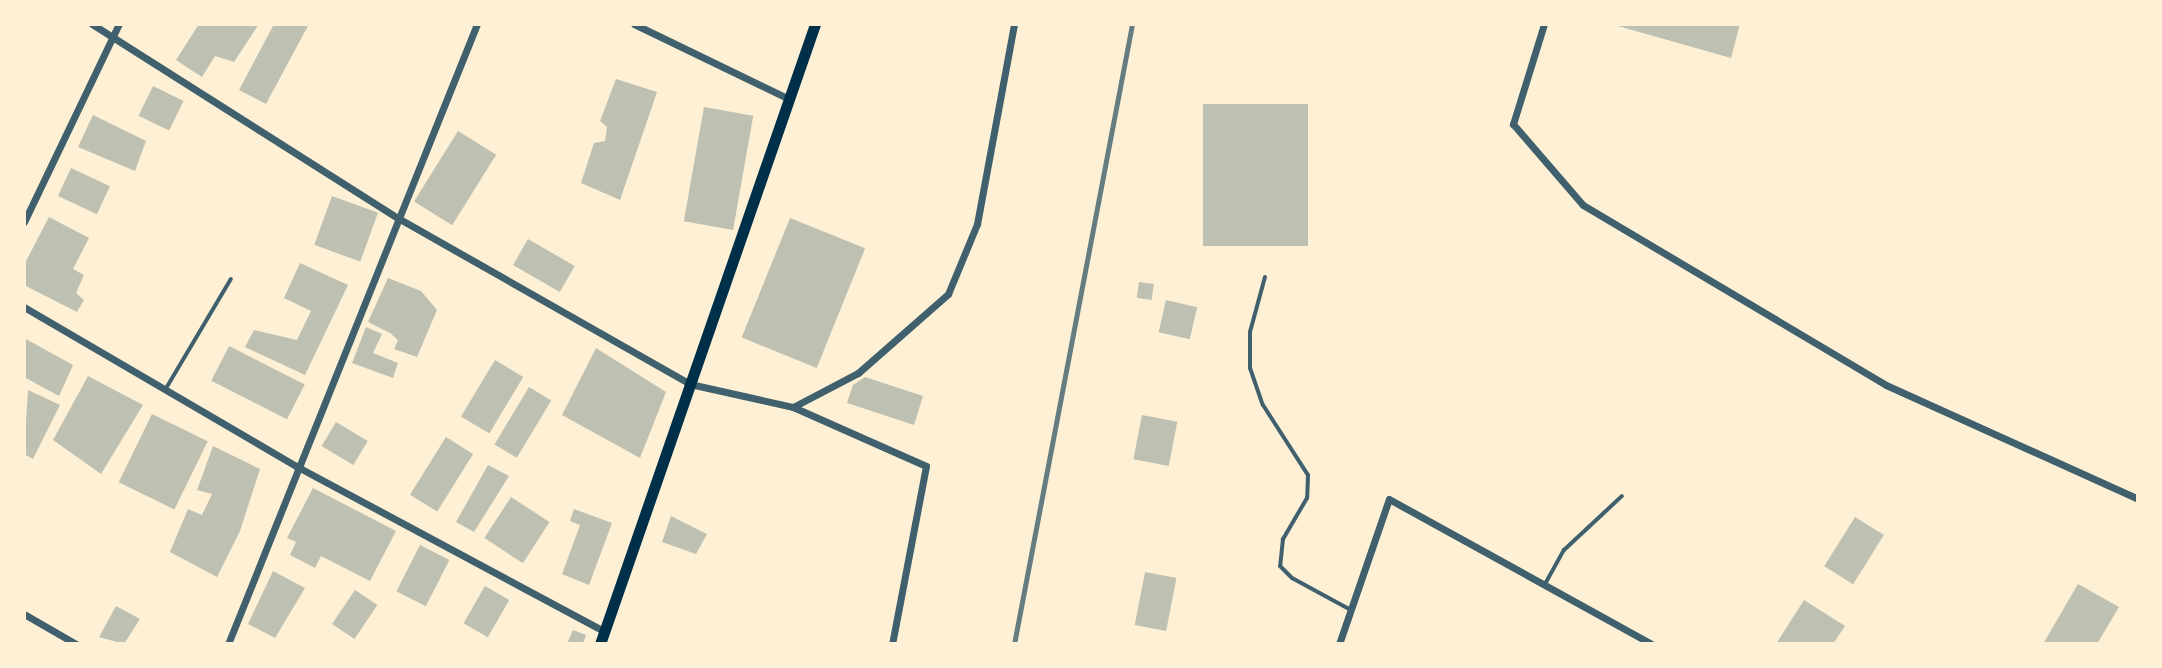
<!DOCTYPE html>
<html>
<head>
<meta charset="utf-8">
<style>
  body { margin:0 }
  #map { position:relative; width:2162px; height:668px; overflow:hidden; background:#fdf0d5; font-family:"Source Sans 3",sans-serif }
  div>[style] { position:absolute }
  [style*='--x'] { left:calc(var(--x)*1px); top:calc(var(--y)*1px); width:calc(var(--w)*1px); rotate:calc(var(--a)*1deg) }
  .building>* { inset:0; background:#bec0b2; transform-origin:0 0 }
  .service>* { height:4px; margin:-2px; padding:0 2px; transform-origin:2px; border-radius:2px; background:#3f606c }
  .minor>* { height:7px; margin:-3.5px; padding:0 3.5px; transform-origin:3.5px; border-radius:3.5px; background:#3f606c }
  .primary>* { height:11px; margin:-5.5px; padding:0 5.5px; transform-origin:5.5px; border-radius:5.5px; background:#003049 }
  .rail>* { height:5px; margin:-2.5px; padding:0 2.5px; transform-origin:2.5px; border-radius:2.5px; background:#657d81 }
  span { translate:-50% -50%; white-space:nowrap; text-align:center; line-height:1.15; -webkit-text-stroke:6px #fdf0d5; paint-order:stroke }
  .frame { position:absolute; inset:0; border:26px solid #fdf0d5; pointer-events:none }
</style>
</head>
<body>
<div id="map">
  <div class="building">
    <div style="clip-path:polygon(199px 24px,259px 24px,234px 62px,215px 56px,202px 77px,176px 60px)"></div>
    <div style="clip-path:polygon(274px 24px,309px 24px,266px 104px,239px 90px)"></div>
    <div style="clip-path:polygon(1611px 24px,1740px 24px,1731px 58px)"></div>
    <div style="clip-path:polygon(616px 79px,657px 92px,620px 200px,581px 183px,594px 143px,605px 141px,607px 127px,600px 121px)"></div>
    <div style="left:153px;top:86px;width:34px;height:33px;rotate:26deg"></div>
    <div style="left:1308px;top:104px;width:142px;height:105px;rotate:90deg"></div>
    <div style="left:704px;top:107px;width:50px;height:116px;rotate:10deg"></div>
    <div style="clip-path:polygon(93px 115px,146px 141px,135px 171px,78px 147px)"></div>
    <div style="left:458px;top:131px;width:45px;height:83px;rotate:32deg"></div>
    <div style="left:71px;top:168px;width:43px;height:31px;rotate:25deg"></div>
    <div style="left:332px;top:196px;width:49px;height:52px;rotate:20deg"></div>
    <div style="clip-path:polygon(49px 217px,89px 238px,73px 269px,84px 275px,76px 293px,84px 300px,77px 312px,24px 285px,24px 265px)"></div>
    <div style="left:790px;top:218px;width:81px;height:129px;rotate:22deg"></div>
    <div style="left:528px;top:239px;width:54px;height:30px;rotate:30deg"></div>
    <div style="clip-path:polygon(300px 263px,348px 285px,305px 375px,245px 347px,254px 330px,297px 340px,311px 311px,284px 298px)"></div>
    <div style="clip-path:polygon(388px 278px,421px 291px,437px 310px,417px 357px,394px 349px,398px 340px,390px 333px,368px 322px)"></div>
    <div style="left:1139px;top:282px;width:15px;height:16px;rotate:8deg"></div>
    <div style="left:1166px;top:300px;width:32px;height:33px;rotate:13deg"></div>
    <div style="clip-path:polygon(366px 327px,382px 334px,373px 353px,398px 363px,393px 378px,352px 363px)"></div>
    <div style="clip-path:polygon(24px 338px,73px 365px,59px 396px,24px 377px)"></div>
    <div style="left:229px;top:346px;width:85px;height:39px;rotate:27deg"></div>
    <div style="clip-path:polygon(596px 348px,666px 392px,640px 458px,562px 415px)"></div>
    <div style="left:495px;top:360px;width:33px;height:66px;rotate:31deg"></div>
    <div style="clip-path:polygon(88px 376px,143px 405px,101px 474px,53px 440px)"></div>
    <div style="clip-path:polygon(865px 377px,923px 396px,914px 425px,847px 403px,853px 385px)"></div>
    <div style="left:529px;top:387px;width:26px;height:67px;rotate:31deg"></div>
    <div style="clip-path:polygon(28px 390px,60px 405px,33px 459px,24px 454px)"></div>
    <div style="left:152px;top:414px;width:62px;height:76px;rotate:26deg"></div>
    <div style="left:1142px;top:415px;width:36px;height:45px;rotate:11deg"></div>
    <div style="left:336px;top:422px;width:37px;height:28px;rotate:31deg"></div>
    <div style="left:446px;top:437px;width:32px;height:68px;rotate:32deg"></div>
    <div style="clip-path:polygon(213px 446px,260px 469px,240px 531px,217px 577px,170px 552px,188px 509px,202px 515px,212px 494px,197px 490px)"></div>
    <div style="clip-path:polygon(488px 465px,509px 476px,474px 532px,456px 522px)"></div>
    <div style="clip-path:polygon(313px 488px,396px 531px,370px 581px,321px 556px,315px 568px,290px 555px,296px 542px,287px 538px)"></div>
    <div style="left:511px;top:497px;width:46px;height:49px;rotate:33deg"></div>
    <div style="clip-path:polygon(574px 509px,612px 523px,589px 585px,562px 574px,580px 525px,570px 521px)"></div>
    <div style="clip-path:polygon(671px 516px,707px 534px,696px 554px,662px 542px)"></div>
    <div style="left:1855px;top:517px;width:34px;height:58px;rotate:32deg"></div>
    <div style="left:420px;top:545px;width:33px;height:52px;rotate:27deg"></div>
    <div style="clip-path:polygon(273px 571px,305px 588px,275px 638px,248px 624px)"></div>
    <div style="left:1145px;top:572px;width:32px;height:54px;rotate:11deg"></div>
    <div style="clip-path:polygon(2078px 584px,2119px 607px,2097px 644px,2043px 644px)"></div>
    <div style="left:485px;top:586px;width:28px;height:43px;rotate:30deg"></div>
    <div style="left:355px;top:590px;width:27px;height:41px;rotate:34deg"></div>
    <div style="clip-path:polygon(1804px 600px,1845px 626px,1833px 644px,1776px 644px)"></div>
    <div style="clip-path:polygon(116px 606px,140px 619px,124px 644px,99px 637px)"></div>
    <div style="clip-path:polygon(573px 630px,586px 635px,583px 644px,567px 644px)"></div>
  </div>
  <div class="service">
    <div style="--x:1265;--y:277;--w:57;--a:105.3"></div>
    <div style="--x:1250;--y:332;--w:36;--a:90"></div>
    <div style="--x:1250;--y:368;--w:39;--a:71"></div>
    <div style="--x:1263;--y:405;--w:83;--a:57.3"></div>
    <div style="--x:1308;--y:475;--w:23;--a:92"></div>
    <div style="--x:1307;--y:498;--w:48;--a:120.3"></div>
    <div style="--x:1283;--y:539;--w:27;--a:96"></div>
    <div style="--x:1280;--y:566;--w:17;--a:45"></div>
    <div style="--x:1292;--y:578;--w:67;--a:28.5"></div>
    <div style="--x:165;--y:390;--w:129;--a:-59.3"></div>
    <div style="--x:1545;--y:584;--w:39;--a:-61"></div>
    <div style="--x:1564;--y:550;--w:79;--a:-43"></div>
  </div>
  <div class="minor">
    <div style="--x:92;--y:24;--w:362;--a:32.4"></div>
    <div style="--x:398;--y:218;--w:336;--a:29.6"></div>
    <div style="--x:690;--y:384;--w:106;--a:12.6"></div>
    <div style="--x:793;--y:407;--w:145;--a:23.9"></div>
    <div style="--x:926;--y:466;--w:181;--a:100.8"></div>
    <div style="--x:634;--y:24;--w:172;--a:25.8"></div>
    <div style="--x:1544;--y:24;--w:105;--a:107.2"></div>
    <div style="--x:1513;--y:124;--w:107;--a:49.2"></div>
    <div style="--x:1583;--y:205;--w:352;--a:30.7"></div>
    <div style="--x:1886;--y:385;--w:277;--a:24.3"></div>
    <div style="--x:24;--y:222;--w:220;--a:-64.4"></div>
    <div style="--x:24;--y:307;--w:315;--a:30.3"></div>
    <div style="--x:296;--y:466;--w:351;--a:28.2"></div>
    <div style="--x:793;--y:407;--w:73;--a:-27.6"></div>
    <div style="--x:858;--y:373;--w:120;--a:-41.3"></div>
    <div style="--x:948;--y:294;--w:76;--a:-67.5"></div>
    <div style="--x:977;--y:224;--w:203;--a:-79.5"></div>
    <div style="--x:24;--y:614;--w:60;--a:30"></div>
    <div style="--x:228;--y:644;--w:668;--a:-68.12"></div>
    <div style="--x:1339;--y:644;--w:153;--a:-71"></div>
    <div style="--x:1389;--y:499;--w:300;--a:28.9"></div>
  </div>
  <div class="primary">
    <div style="--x:600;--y:644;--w:656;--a:-70.87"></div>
  </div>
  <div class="rail">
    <div style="--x:1014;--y:644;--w:631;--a:-79.22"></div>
  </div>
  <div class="frame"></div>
</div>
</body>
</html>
